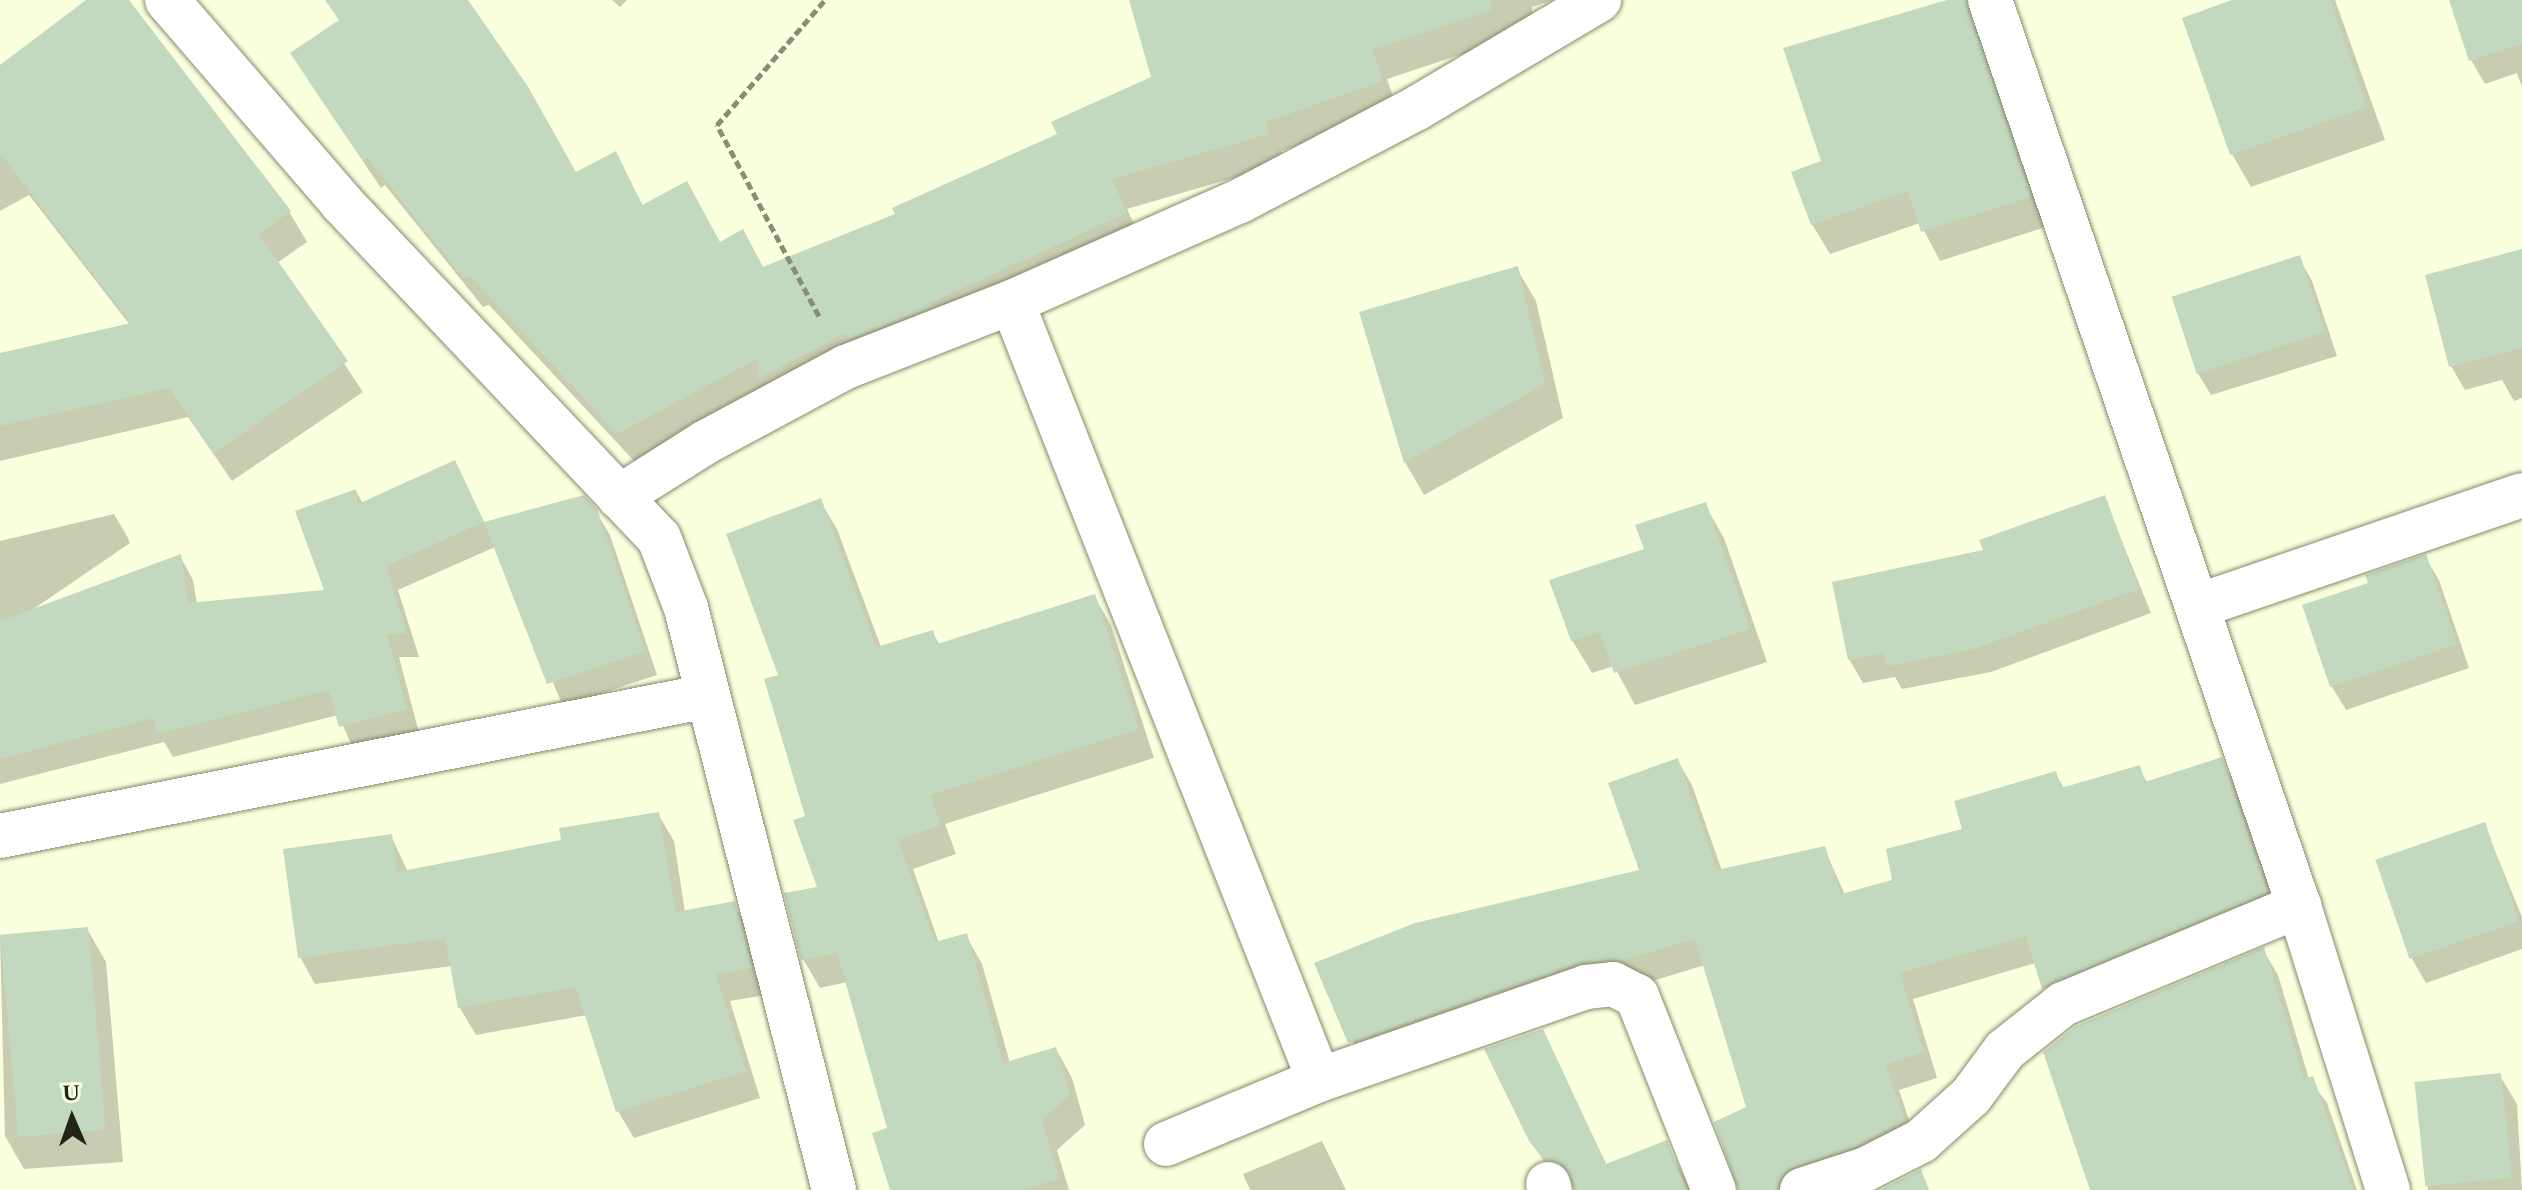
<!DOCTYPE html>
<html>
<head>
<meta charset="utf-8">
<style>
  body { margin:0 }
  #map { position:relative; width:2522px; height:1190px; overflow:hidden; background:#faffde; font-family:Spectral,serif }
  div>[style] { position:absolute }
  [style*='--x'] { left:calc(var(--x)*1px); top:calc(var(--y)*1px); width:calc(var(--w)*1px); rotate:calc(var(--a)*1deg) }
  .shadow>* { inset:0; background:#0003 }
  .building>* { inset:0; background:#c2d9bf; transform-origin:0 0 }
  .path>* { height:5px; margin-top:-2.5px; transform-origin:0; background:repeating-linear-gradient(90deg,#898c76 0 8px,transparent 0 12px) }
  .roads { filter:drop-shadow(0 0 2px #868a6d) drop-shadow(0 0 2px #868a6d) }
  .minor>* { height:44px; margin:-22px; padding:0 22px; transform-origin:22px; border-radius:22px; background:#fff }
  span { translate:-50% -50%; white-space:nowrap; text-align:center; line-height:1.15; -webkit-text-stroke:6px #faffde; paint-order:stroke }
  .north { position:absolute; left:32px; top:1078px; width:80px; height:80px; -webkit-text-stroke:6px #faffde; paint-order:stroke; rotate:358deg; font-size:22px; font-weight:700; line-height:32px; text-align:center; color:#222418 }
  .north::after { content:''; display:block; margin:auto; width:28px; height:36px; background:#222418; clip-path:polygon(50% 0,100% 100%,50% 72%,0 100%) }
</style>
</head>
<body>
<div id="map">
  <div class="shadow">
    <div style="clip-path:polygon(90px 0,127px 0,290px 213px,307px 242px,277px 263px,363px 392px,232px 481px,188px 417px,0 461px,0 355px,130px 325px,29px 195px,0 211px,0 68px)"></div>
    <div style="clip-path:polygon(327px 0,466px 0,575px 174px,616px 154px,643px 206px,763px 269px,898px 215px,1060px 135px,1154px 79px,1131px 0,1553px 0,1532px 7px,1532px 31px,1387px 79px,1398px 111px,1281px 151px,1284px 163px,1127px 209px,1142px 242px,635px 462px,489px 305px,483px 307px,385px 185px,381px 188px,310px 83px,293px 54px,340px 22px)"></div>
    <div style="clip-path:polygon(612px 0,627px 0,620px 7px)"></div>
    <div style="clip-path:polygon(1953px 0,1967px 0,1982px 27px,2046px 227px,1940px 261px,1920px 223px,1830px 254px,1812px 224px)"></div>
    <div style="clip-path:polygon(2232px 0,2335px 0,2385px 140px,2251px 187px,2232px 154px)"></div>
    <div style="clip-path:polygon(2452px 0,2522px 0,2522px 87px,2517px 73px,2485px 84px,2471px 60px)"></div>
    <div style="clip-path:polygon(2522px 257px,2522px 398px,2514px 401px,2502px 380px,2465px 390px,2451px 366px)"></div>
    <div style="clip-path:polygon(2299px 258px,2312px 281px,2337px 356px,2211px 395px,2197px 372px,2173px 297px)"></div>
    <div style="clip-path:polygon(1517px 269px,1536px 301px,1563px 418px,1424px 495px,1405px 462px)"></div>
    <div style="clip-path:polygon(455px 463px,485px 524px,595px 510px,610px 535px,657px 675px,563px 706px,495px 547px,398px 590px,419px 657px,399px 657px,419px 733px,354px 750px,338px 715px,173px 757px,164px 742px,0 784px,0 541px,114px 514px,128px 538px,130px 543px,32px 610px,180px 556px,193px 580px,197px 604px,327px 591px,356px 491px,363px 504px)"></div>
    <div style="clip-path:polygon(2104px 497px,2151px 613px,1991px 672px,1902px 689px,1895px 677px,1863px 683px,1849px 659px,1985px 551px)"></div>
    <div style="clip-path:polygon(820px 501px,837px 529px,881px 647px,932px 632px,940px 645px,1094px 596px,1111px 625px,1154px 758px,945px 824px,956px 854px,913px 869px,939px 943px,966px 936px,982px 964px,1010px 1063px,1056px 1049px,1072px 1078px,1085px 1125px,1057px 1150px,1069px 1190px,892px 1190px,889px 1130px,847px 982px,820px 988px,803px 959px,820px 888px,807px 817px)"></div>
    <div style="clip-path:polygon(1705px 505px,1724px 538px,1767px 662px,1635px 705px,1614px 666px,1592px 673px,1572px 640px)"></div>
    <div style="clip-path:polygon(2425px 557px,2439px 580px,2469px 668px,2346px 710px,2332px 687px,2305px 606px,2370px 584px)"></div>
    <div style="clip-path:polygon(1677px 760px,1692px 785px,1722px 871px,1824px 848px,1845px 895px,1895px 881px,2055px 773px,2064px 788px,2139px 768px,2148px 784px,2221px 760px,2235px 785px,2281px 918px,2058px 1013px,2036px 963px,1913px 999px,1937px 1078px,1899px 1090px,1918px 1147px,1813px 1190px,1740px 1190px,1749px 1108px,1705px 965px,1365px 1068px,1317px 964px,1642px 871px)"></div>
    <div style="clip-path:polygon(658px 814px,674px 841px,685px 912px,734px 904px,749px 931px,766px 995px,730px 1001px,760px 1098px,634px 1138px,618px 1111px,587px 1015px,476px 1035px,460px 1008px,452px 966px,315px 984px,300px 957px,391px 836px,408px 872px,563px 842px)"></div>
    <div style="clip-path:polygon(2484px 824px,2522px 917px,2522px 949px,2426px 983px,2412px 959px)"></div>
    <div style="clip-path:polygon(87px 929px,106px 962px,123px 1162px,24px 1169px,5px 1136px,0 936px)"></div>
    <div style="clip-path:polygon(2263px 950px,2278px 975px,2309px 1079px,2327px 1103px,2357px 1190px,2092px 1190px)"></div>
    <div style="clip-path:polygon(1542px 1031px,1607px 1166px,1666px 1143px,1691px 1190px,1556px 1185px,1487px 1050px)"></div>
    <div style="clip-path:polygon(2500px 1076px,2517px 1104px,2522px 1190px,2428px 1190px,2417px 1085px)"></div>
    <div style="clip-path:polygon(1322px 1141px,1346px 1190px,1250px 1190px,1243px 1174px)"></div>
  </div>
  <div class="building">
    <div style="clip-path:polygon(86px 0,129px 0,291px 211px,259px 234px,348px 361px,214px 453px,169px 388px,0 426px,0 353px,131px 323px,0 153px,0 65px)"></div>
    <div style="clip-path:polygon(325px 0,468px 0,527px 85px,576px 172px,616px 151px,642px 205px,687px 181px,720px 242px,743px 229px,763px 267px,895px 214px,892px 208px,1057px 134px,1051px 122px,1151px 77px,1129px 0,1490px 0,1492px 10px,1372px 50px,1383px 81px,1266px 122px,1269px 134px,1112px 179px,1127px 213px,930px 303px,932px 307px,849px 339px,846px 333px,759px 378px,757px 359px,617px 434px,470px 276px,464px 279px,367px 157px,363px 161px,290px 53px,339px 20px)"></div>
    <div style="clip-path:polygon(1947px 0,1966px 0,2031px 197px,1921px 232px,1908px 191px,1811px 225px,1791px 172px,1821px 161px,1783px 48px)"></div>
    <div style="clip-path:polygon(2232px 0,2330px 0,2367px 107px,2230px 155px,2182px 18px)"></div>
    <div style="clip-path:polygon(2449px 0,2522px 0,2522px 44px,2469px 61px)"></div>
    <div style="clip-path:polygon(2522px 249px,2522px 348px,2449px 367px,2425px 275px)"></div>
    <div style="left:2300px;top:255px;width:81px;height:135px;rotate:72deg"></div>
    <div style="clip-path:polygon(1518px 266px,1545px 384px,1404px 463px,1359px 312px)"></div>
    <div style="clip-path:polygon(455px 460px,484px 522px,386px 566px,407px 633px,387px 634px,407px 709px,339px 727px,329px 690px,157px 734px,153px 718px,0 759px,0 621px,181px 554px,188px 603px,324px 590px,295px 511px,356px 489px,358px 504px)"></div>
    <div style="clip-path:polygon(584px 495px,597px 509px,645px 651px,547px 684px,484px 522px)"></div>
    <div style="clip-path:polygon(2105px 495px,2139px 589px,1977px 648px,1887px 666px,1883px 653px,1848px 660px,1832px 582px,1983px 550px,1979px 540px)"></div>
    <div style="clip-path:polygon(821px 498px,876px 647px,933px 630px,937px 644px,1095px 594px,1139px 729px,930px 795px,941px 825px,898px 840px,935px 942px,967px 933px,1003px 1063px,1056px 1047px,1070px 1095px,1042px 1120px,1059px 1179px,1021px 1190px,890px 1190px,872px 1133px,887px 1128px,837px 953px,801px 960px,784px 893px,817px 887px,793px 820px,805px 816px,764px 679px,778px 675px,726px 534px)"></div>
    <div style="clip-path:polygon(1706px 502px,1750px 629px,1614px 673px,1600px 632px,1571px 641px,1549px 580px,1644px 549px,1635px 525px)"></div>
    <div style="clip-path:polygon(2426px 554px,2457px 644px,2330px 687px,2302px 605px,2368px 583px,2365px 575px)"></div>
    <div style="clip-path:polygon(2222px 757px,2268px 892px,2042px 989px,2026px 936px,1900px 973px,1924px 1052px,1886px 1065px,1905px 1121px,1856px 1146px,1794px 1167px,1783px 1174px,1778px 1190px,1738px 1190px,1714px 1122px,1746px 1107px,1695px 939px,1619px 961px,1578px 963px,1348px 1043px,1314px 963px,1415px 923px,1639px 870px,1608px 783px,1678px 758px,1717px 870px,1825px 846px,1841px 894px,1892px 880px,1886px 849px,1962px 829px,1954px 801px,2056px 771px,2061px 788px,2140px 765px,2145px 782px)"></div>
    <div style="clip-path:polygon(659px 812px,676px 912px,735px 901px,752px 968px,716px 974px,746px 1071px,616px 1112px,576px 987px,458px 1008px,445px 938px,298px 958px,283px 849px,392px 834px,397px 872px,561px 840px,559px 828px)"></div>
    <div style="left:2485px;top:822px;width:105px;height:116px;rotate:71deg"></div>
    <div style="left:88px;top:927px;width:203px;height:88px;rotate:85deg"></div>
    <div style="clip-path:polygon(2264px 947px,2304px 1079px,2313px 1076px,2353px 1190px,2090px 1190px,2043px 1052px,2076px 1026px)"></div>
    <div style="clip-path:polygon(1543px 1029px,1606px 1164px,1667px 1140px,1687px 1190px,1574px 1190px,1565px 1166px,1544px 1160px,1529px 1141px,1484px 1049px)"></div>
    <div style="left:2501px;top:1073px;width:105px;height:87px;rotate:84deg"></div>
    <div style="clip-path:polygon(1921px 1169px,1929px 1190px,1880px 1190px)"></div>
  </div>
  <div class="path">
    <div style="--x:819;--y:316;--w:217;--a:-118.1"></div>
    <div style="--x:717;--y:125;--w:165;--a:-49.2"></div>
  </div>
  <div class="roads">
    <div class="minor">
      <div style="--x:167;--y:0;--w:268;--a:49.2"></div>
      <div style="--x:342;--y:203;--w:461;--a:46.6"></div>
      <div style="--x:659;--y:538;--w:75;--a:68.9"></div>
      <div style="--x:686;--y:608;--w:601;--a:75.73"></div>
      <div style="--x:1990;--y:0;--w:957;--a:71.17"></div>
      <div style="--x:2299;--y:906;--w:298;--a:72.6"></div>
      <div style="--x:1012;--y:302;--w:836;--a:68.47"></div>
      <div style="--x:619;--y:497;--w:103;--a:-32.3"></div>
      <div style="--x:706;--y:442;--w:159;--a:-28.2"></div>
      <div style="--x:846;--y:367;--w:178;--a:-21.4"></div>
      <div style="--x:1012;--y:302;--w:249;--a:-23.9"></div>
      <div style="--x:1240;--y:201;--w:200;--a:-27.7"></div>
      <div style="--x:1417;--y:108;--w:212;--a:-30.7"></div>
      <div style="--x:2198;--y:606;--w:342;--a:-18.9"></div>
      <div style="--x:0;--y:836;--w:722;--a:-11.19"></div>
      <div style="--x:1166;--y:1144;--w:166;--a:-22.7"></div>
      <div style="--x:1319;--y:1080;--w:283;--a:-19.2"></div>
      <div style="--x:1586;--y:987;--w:27;--a:-6"></div>
      <div style="--x:1613;--y:984;--w:27;--a:27"></div>
      <div style="--x:1637;--y:996;--w:209;--a:68.4"></div>
      <div style="--x:1548;--y:1184;--w:6;--a:72"></div>
      <div style="--x:1802;--y:1190;--w:67;--a:-18.2"></div>
      <div style="--x:1866;--y:1169;--w:62;--a:-27"></div>
      <div style="--x:1921;--y:1141;--w:67;--a:-42"></div>
      <div style="--x:1971;--y:1096;--w:57;--a:-53.5"></div>
      <div style="--x:2005;--y:1050;--w:74;--a:-38.4"></div>
      <div style="--x:2063;--y:1004;--w:256;--a:-22.6"></div>
    </div>
  </div>
  <div class="north">U</div>
</div>
</body>
</html>
